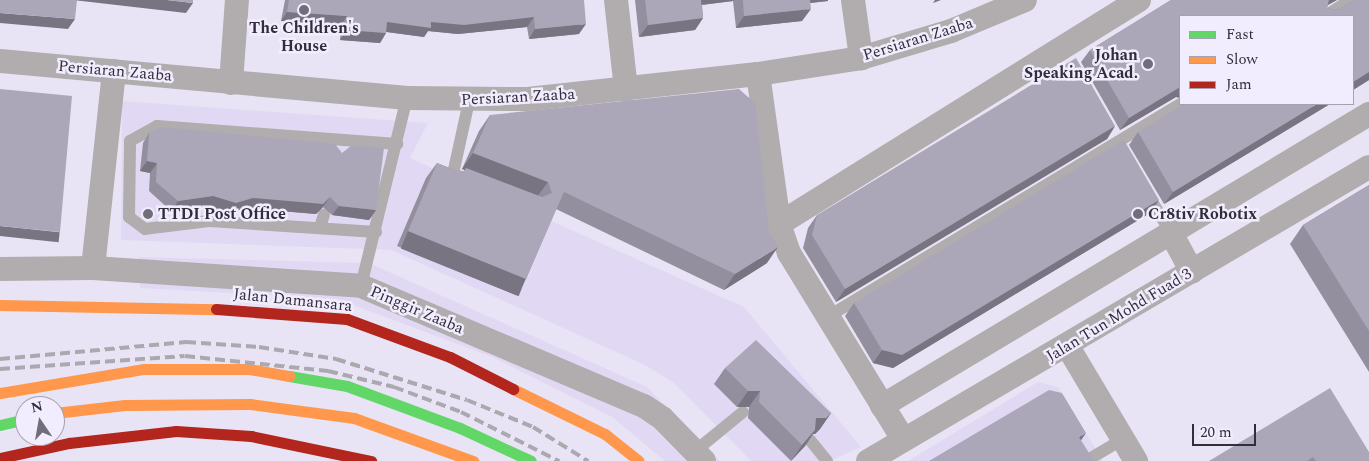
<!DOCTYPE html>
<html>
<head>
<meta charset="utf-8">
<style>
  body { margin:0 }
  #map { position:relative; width:1369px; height:461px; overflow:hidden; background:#e9e4f5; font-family:Spectral,serif }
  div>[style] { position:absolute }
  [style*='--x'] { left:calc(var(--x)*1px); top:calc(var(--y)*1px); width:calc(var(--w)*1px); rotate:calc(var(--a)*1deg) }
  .built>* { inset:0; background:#e1d9f4 }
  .lane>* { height:12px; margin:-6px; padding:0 6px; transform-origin:6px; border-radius:6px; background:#b1acad }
  .street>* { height:24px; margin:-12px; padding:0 12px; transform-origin:12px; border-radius:12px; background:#b1acad }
  .fast>* { height:11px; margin:-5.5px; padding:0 5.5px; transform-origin:5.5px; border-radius:5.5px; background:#63d668 }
  .slow>* { height:11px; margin:-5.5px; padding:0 5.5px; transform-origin:5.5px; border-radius:5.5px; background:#ff974d }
  .jam>* { height:11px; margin:-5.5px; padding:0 5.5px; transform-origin:5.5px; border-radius:5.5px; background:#b3261e }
  .rail>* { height:4px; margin-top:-2px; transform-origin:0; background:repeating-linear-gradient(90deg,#aca8af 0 10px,transparent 0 15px) }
  .wall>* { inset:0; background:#948f9f }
  .shaded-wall>* { inset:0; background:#787482; transform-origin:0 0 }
  .building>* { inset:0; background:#aca6b9 }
  .dots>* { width:14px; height:14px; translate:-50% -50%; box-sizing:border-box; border:2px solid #f2edfe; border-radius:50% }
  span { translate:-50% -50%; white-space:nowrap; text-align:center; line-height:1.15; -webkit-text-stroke:5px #f2edfe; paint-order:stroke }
  .poi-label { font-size:16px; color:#312e39; font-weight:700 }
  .right { translate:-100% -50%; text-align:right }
  .left { translate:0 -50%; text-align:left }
  .street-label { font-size:16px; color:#312e39 }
  .legend { position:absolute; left:1179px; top:15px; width:175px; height:90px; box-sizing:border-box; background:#f2edfe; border:1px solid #a5a1af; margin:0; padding:6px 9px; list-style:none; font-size:15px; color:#312e39 }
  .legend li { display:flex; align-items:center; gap:10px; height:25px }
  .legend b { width:25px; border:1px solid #a5a1af }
  .north { position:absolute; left:15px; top:396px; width:50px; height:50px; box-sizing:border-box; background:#f2edfe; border:1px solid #a5a1af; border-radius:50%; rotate:348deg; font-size:14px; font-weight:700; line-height:20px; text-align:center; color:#312e39 }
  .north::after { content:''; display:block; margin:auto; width:18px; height:22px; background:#716e7b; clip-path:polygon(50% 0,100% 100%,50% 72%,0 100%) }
  .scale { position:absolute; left:1192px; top:424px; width:64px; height:22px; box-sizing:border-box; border:2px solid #312e39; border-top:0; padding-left:6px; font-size:15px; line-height:18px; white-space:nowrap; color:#312e39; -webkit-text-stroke:4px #f2edfe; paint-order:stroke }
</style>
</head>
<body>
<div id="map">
  <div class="built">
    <div style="clip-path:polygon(122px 101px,428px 123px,410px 158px,744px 307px,861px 447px,830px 461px,751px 461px,674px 383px,645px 365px,391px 250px,121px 240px)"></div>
    <div style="clip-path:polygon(138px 257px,369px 263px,647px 387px,720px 461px,665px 461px,612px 417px,492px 357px,337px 299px,140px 288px)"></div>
    <div style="clip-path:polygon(1038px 382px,1058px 387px,1103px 461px,908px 461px)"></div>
  </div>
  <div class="lane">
    <div style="--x:1325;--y:16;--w:31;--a:-32"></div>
    <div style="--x:464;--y:178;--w:12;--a:-160"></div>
    <div style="--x:453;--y:174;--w:75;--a:-77.6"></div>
    <div style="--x:1146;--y:192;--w:48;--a:58.6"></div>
    <div style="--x:320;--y:227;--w:13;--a:-72"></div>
    <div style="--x:376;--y:232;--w:167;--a:-176.2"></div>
    <div style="--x:209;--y:221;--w:64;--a:172.9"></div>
    <div style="--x:145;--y:229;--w:20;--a:-143"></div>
    <div style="--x:129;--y:217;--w:76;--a:-89.2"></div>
    <div style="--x:130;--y:141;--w:31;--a:-29"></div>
    <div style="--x:157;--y:126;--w:241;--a:4.3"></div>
    <div style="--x:361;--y:286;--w:194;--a:-76.3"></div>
    <div style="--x:829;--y:316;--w:410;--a:-31.1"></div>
    <div style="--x:810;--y:440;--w:27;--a:51"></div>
    <div style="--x:694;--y:452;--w:63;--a:-39.2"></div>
    <div style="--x:1086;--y:461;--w:43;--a:-30.7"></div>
  </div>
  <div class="street">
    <div style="--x:616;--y:0;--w:90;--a:83.6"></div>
    <div style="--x:853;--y:0;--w:59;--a:82.1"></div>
    <div style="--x:0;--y:61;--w:409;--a:5.2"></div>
    <div style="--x:407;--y:98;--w:121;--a:0.5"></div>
    <div style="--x:528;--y:99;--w:231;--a:-6.2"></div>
    <div style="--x:758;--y:74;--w:104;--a:-8.8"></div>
    <div style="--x:861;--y:58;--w:94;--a:-16.7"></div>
    <div style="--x:951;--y:31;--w:80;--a:-22.7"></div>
    <div style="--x:758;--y:74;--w:151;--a:82"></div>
    <div style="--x:779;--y:224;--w:31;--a:71"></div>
    <div style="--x:789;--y:253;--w:218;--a:58.5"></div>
    <div style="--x:231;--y:83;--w:83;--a:-85.9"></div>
    <div style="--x:779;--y:224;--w:424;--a:-31.9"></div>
    <div style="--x:1171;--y:233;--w:44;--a:61.7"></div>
    <div style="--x:93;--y:268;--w:198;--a:-83.9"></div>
    <div style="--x:0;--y:269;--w:93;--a:-0.6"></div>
    <div style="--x:93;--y:268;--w:269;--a:3.8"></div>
    <div style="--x:361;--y:286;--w:307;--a:23"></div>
    <div style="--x:644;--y:406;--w:22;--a:34"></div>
    <div style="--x:662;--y:418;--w:60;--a:45.7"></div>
    <div style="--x:1068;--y:347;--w:133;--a:59.2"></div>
    <div style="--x:882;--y:406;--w:568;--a:-30.95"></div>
    <div style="--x:868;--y:461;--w:581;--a:-30.41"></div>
  </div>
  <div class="fast">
    <div style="--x:289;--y:376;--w:59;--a:9.8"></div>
    <div style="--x:347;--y:386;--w:121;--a:20.4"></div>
    <div style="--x:460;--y:428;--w:78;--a:24.9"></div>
    <div style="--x:0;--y:425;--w:26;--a:-13"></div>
  </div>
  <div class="slow">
    <div style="--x:0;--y:305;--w:216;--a:1.1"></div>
    <div style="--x:513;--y:389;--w:102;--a:26.1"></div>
    <div style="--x:605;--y:434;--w:43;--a:38.5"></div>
    <div style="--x:0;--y:393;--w:146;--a:-9.5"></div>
    <div style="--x:144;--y:369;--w:105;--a:0"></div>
    <div style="--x:249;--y:369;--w:41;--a:9.9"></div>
    <div style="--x:55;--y:413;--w:70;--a:-6.5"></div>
    <div style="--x:125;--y:405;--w:125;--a:-0.5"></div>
    <div style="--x:250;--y:404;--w:105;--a:7.7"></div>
    <div style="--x:354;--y:418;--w:127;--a:19.9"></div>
  </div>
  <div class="jam">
    <div style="--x:216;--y:309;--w:131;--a:4.4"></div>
    <div style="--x:347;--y:319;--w:110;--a:20.3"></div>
    <div style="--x:450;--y:357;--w:71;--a:26.9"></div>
    <div style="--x:0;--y:458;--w:71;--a:-12.3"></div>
    <div style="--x:69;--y:443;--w:108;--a:-6.4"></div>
    <div style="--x:176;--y:431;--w:75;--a:3.8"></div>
    <div style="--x:251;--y:436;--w:123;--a:11.8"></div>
  </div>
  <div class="rail">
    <div style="--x:0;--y:359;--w:187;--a:-5.2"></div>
    <div style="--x:186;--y:342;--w:73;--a:3.9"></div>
    <div style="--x:259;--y:347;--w:78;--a:8.9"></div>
    <div style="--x:336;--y:359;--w:137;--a:17.4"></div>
    <div style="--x:467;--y:400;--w:71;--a:22.2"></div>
    <div style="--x:533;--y:427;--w:65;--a:31.7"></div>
    <div style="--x:0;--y:369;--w:185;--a:-4"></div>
    <div style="--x:185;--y:356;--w:144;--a:6"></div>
    <div style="--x:328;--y:371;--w:68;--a:13.6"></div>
    <div style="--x:394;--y:387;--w:72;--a:20.5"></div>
    <div style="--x:461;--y:412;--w:110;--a:26.6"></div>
  </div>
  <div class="wall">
    <div style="clip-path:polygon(285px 0,584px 0,579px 34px,529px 39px,527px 27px,458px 34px,428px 31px,424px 37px,386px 32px,386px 33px,380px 43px,340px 40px,341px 25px,281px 21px)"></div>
    <div style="clip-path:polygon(635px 0,828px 0,828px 1px,810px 3px,802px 21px,736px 28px,733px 1px,702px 5px,703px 18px,695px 30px,639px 37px)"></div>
    <div style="clip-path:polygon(1171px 0,1337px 0,1328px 5px,1327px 8px,1338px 10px,1355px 0,1369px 0,1369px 80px,1353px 90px,1353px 16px,1180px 16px,1180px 98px,1176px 97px,1120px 130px,1081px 62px,1090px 50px)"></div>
    <div style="clip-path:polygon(1330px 104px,1164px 204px,1129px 145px,1138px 132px)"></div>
    <div style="clip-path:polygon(490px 115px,767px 263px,724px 290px,556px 209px,526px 279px,516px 295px,397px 246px,426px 178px,437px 163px,462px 173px,465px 170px,462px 169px,479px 131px)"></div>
    <div style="clip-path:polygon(1115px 126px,1107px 139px,836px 302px,803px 248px,808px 228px,817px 215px)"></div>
    <div style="clip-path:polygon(149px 133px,376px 210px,369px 220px,332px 215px,323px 207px,316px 214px,246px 208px,229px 213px,206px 206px,171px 211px,149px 191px,150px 173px,140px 171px,143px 143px)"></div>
    <div style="clip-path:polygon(1369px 185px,1369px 372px,1290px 244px,1303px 225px)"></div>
    <div style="clip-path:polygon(1150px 213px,893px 368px,873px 363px,845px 316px,854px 303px)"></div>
    <div style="clip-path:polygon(725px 368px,831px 413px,820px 429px,815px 434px,813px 434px,805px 446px,791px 461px,748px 418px,749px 407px,737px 407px,714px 384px)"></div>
    <div style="clip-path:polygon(1369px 452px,1369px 461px,1209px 461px)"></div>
  </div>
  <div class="shaded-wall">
    <div style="clip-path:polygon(73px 0,167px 0,193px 3px,186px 13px)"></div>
    <div style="clip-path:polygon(696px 0,734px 0,733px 1px,692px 6px)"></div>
    <div style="clip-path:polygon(803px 0,828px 0,828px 1px,800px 4px)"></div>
    <div style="clip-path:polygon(935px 0,941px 0,933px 3px)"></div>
    <div style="clip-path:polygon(1327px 0,1337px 0,1320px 9px)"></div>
    <div style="clip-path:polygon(811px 9px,802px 21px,736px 28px,744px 16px)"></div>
    <div style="clip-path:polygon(287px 12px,347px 16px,341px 25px,281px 21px)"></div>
    <div style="clip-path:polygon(0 13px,75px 19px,68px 29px,0 23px)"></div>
    <div style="clip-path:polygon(534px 17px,527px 27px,458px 34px,428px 31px,424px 37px,380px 31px,387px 22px,431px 22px)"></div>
    <div style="clip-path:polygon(703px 18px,695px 30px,639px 37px,648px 25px)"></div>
    <div style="clip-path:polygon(586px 24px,579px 34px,529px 39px,535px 29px)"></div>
    <div style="clip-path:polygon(346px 30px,386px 33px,380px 43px,340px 40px)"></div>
    <div style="clip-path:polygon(1369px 72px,1369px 80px,1353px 90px,1353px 82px)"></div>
    <div style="clip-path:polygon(1180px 87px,1180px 98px,1176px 97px,1120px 130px,1129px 118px)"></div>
    <div style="clip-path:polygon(1317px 104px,1330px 104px,1164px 204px,1173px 192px)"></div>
    <div style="clip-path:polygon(1115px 126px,1107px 139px,836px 302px,845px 289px)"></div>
    <div style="clip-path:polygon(473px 153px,548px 182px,537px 197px,466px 168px,465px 170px,462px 169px)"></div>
    <div style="clip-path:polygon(147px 161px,157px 163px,150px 173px,140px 171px)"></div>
    <div style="clip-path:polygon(213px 196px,253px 198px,330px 197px,323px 207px,316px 214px,246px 208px,229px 213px,206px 206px,171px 211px,178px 201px)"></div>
    <div style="clip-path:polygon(1159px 200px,1150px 213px,893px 368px,873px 363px,882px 350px)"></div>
    <div style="clip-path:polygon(339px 206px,376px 210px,369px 220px,332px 215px)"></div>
    <div style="left:0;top:226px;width:60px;height:10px;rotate:6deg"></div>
    <div style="left:408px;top:231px;width:127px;height:19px;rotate:22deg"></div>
    <div style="clip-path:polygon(778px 247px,767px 263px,724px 290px,735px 274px)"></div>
    <div style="clip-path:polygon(748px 391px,760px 391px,749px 407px,737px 407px)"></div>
    <div style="clip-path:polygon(831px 413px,820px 429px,815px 434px,813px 434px,805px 446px,791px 461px,802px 445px,816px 418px)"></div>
    <div style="clip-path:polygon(1086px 433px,1073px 452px,1079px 437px)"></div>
  </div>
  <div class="building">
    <div style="clip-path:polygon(0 0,77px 0,75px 19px,0 13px)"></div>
    <div style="clip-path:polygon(167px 0,193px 0,193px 3px)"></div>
    <div style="clip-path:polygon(289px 0,584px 0,586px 24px,535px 29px,534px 17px,464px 25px,431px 22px,431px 28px,387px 22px,386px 33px,346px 30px,347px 16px,287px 12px)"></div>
    <div style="clip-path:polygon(645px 0,701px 0,703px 18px,648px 25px)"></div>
    <div style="clip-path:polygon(743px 0,810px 0,811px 9px,744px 16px)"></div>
    <div style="clip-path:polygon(1171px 0,1329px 0,1327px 8px,1338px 10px,1355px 0,1369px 0,1369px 72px,1353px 82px,1353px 16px,1180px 16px,1180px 87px,1129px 118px,1090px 50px)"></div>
    <div style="clip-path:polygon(1076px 58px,1115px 126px,845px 289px,812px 235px,817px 215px)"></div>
    <div style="clip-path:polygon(0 89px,72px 96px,60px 232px,0 226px)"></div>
    <div style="clip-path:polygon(739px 89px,755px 103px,769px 232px,778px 247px,735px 274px,564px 192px,526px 279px,408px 231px,437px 163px,463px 173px,466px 168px,542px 197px,552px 193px,548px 182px,473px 153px,490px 115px)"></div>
    <div style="clip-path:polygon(1184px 104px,1317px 104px,1173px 192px,1138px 132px)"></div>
    <div style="clip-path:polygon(161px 127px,335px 144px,342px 153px,351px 146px,384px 148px,376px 210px,339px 206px,330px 197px,323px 204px,253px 198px,236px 203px,213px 196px,178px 201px,156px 182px,157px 163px,147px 161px,149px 133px)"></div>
    <div style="clip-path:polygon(1124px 140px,1159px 200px,902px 355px,882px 350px,854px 303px)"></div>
    <div style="clip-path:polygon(1369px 185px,1369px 331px,1303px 225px)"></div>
    <div style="clip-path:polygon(756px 340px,831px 413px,826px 418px,816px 418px,815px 430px,802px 445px,759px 402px,760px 391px,748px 391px,725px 368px)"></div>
    <div style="clip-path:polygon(1330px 388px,1369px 452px,1369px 461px,1316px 461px,1313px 457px,1307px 461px,1209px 461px)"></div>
    <div style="clip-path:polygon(1049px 390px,1062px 393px,1086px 433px,1079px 437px,1094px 461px,929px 461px)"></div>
  </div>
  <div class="dots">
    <div style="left:304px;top:10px;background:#716e7b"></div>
    <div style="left:1148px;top:64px;background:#716e7b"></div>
    <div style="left:148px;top:214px;background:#716e7b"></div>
    <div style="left:1138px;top:214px;background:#716e7b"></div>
  </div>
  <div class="poi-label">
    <span style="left:304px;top:37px">The Children's<br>House</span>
    <span class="right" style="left:1138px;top:64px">Johan<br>Speaking Acad.</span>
    <span class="left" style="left:158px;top:214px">TTDI Post Office</span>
    <span class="left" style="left:1148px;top:214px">Cr8tiv Robotix</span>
  </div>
  <div class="street-label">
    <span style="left:918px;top:39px;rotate:-17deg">Persiaran Zaaba</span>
    <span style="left:115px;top:71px;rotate:5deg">Persiaran Zaaba</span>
    <span style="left:518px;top:97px;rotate:-3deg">Persiaran Zaaba</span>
    <span style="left:293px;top:300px;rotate:6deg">Jalan Damansara</span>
    <span style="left:417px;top:310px;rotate:23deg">Pinggir Zaaba</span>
    <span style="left:1119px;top:315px;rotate:-31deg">Jalan Tun Mohd Fuad 3</span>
  </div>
  <ul class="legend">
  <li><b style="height:6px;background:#63d668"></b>Fast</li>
  <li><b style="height:6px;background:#ff974d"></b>Slow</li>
  <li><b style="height:6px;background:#b3261e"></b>Jam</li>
  </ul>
  <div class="north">N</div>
  <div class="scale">20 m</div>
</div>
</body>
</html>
